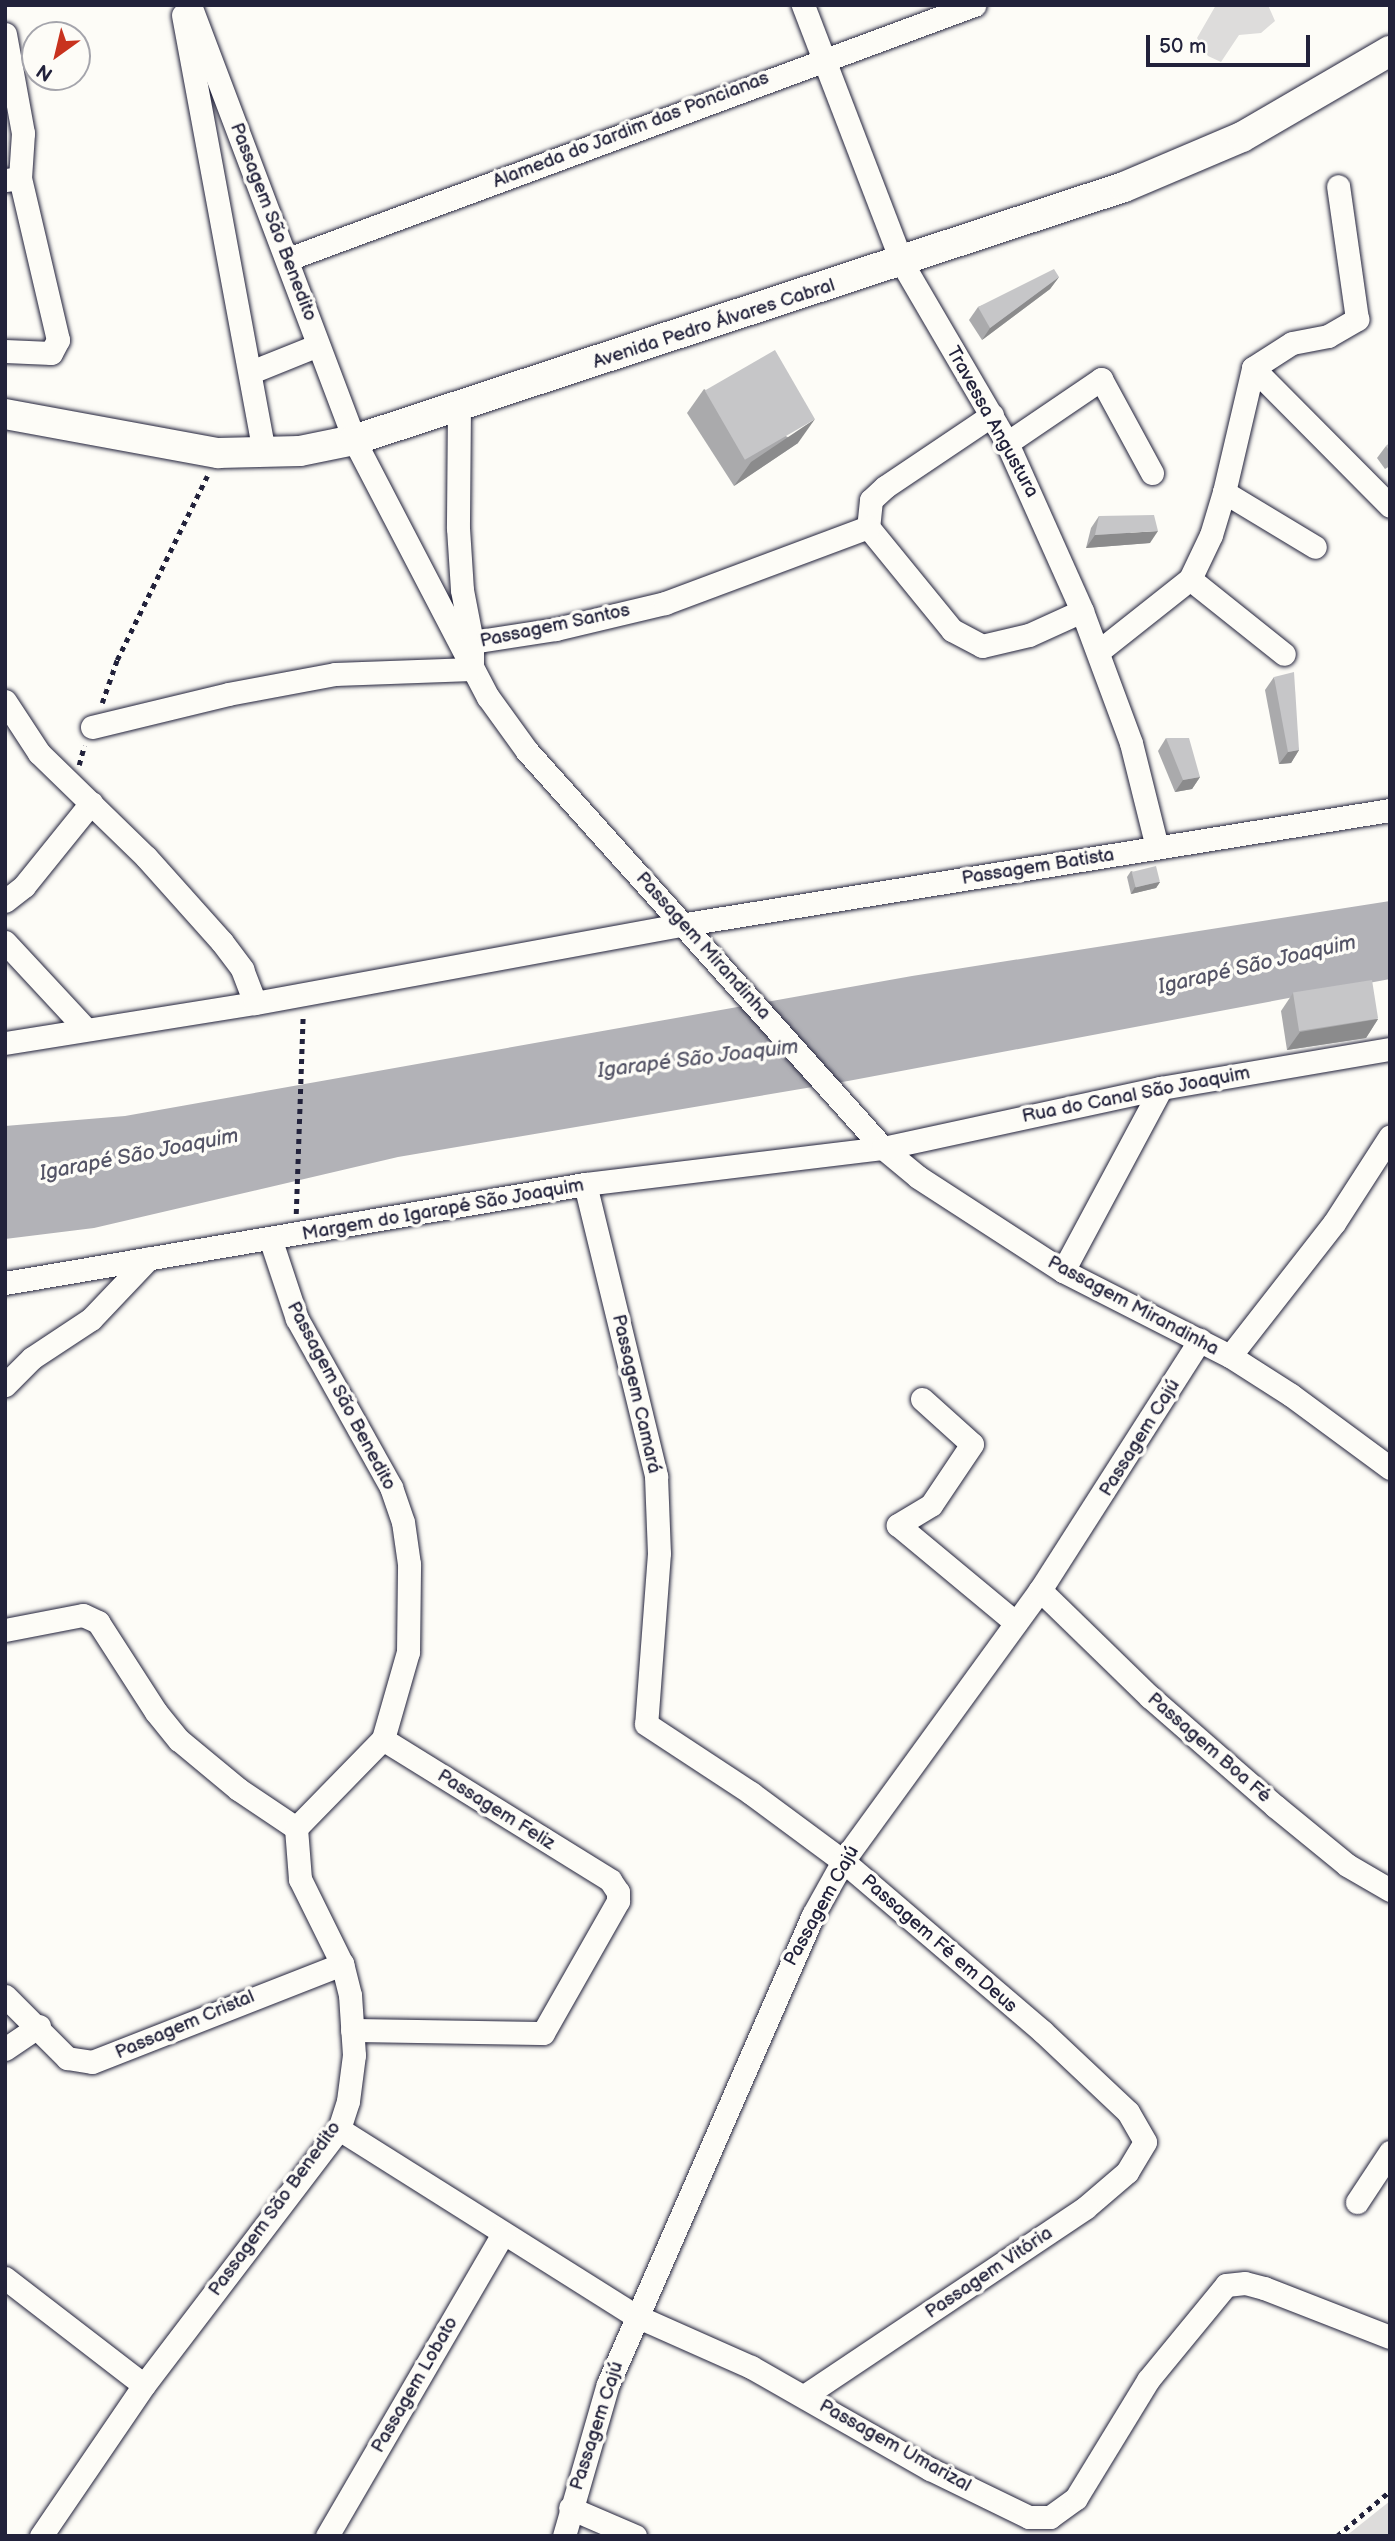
<!DOCTYPE html>
<html>
<head>
<meta charset="utf-8">
<style>
  body { margin:0 }
  #map { position:relative; width:1395px; height:2541px; overflow:hidden; background:#fdfcf7; font-family:"Balsamiq Sans",sans-serif }
  div>[style] { position:absolute }
  [style*='--x'] { left:calc(var(--x)*1px); top:calc(var(--y)*1px); width:calc(var(--w)*1px); rotate:calc(var(--a)*1deg) }
  .green>* { inset:0; background:#dddcdb }
  .water>* { inset:0; background:#b2b2b7 }
  .path>* { height:4.5px; margin-top:-2.25px; transform-origin:0; background:repeating-linear-gradient(90deg,#22223b 0 5px,transparent 0 10px) }
  .roads { filter:drop-shadow(0 0 2px #22223b) drop-shadow(0 0 2px #22223b) }
  .minor>* { height:23px; margin:-11.5px; padding:0 11.5px; transform-origin:11.5px; border-radius:11.5px; background:#fdfcf7 }
  .major>* { height:30px; margin:-15px; padding:0 15px; transform-origin:15px; border-radius:15px; background:#fdfcf7 }
  .wall>* { inset:0; background:#aaaaac }
  .shaded-wall>* { inset:0; background:#8b8b8c }
  .building>* { inset:0; background:#c6c6c8; transform-origin:0 0 }
  span { translate:-50% -50%; white-space:nowrap; text-align:center; line-height:1.15; -webkit-text-stroke:7px #fdfcf7; paint-order:stroke }
  .street-label { font-size:19px; color:#22223b }
  .water-label { font-size:21px; color:#545466; font-style:italic }
  .frame { position:absolute; inset:0; border:7px solid #22223b; pointer-events:none }
  .north { position:absolute; left:21px; top:21px; width:70px; height:70px; box-sizing:border-box; background:#fdfcf7; border:2px solid #a5a5ac; border-radius:50%; rotate:214deg; font-size:19px; font-weight:700; line-height:28px; text-align:center; color:#22223b }
  .north::after { content:''; display:block; margin:auto; width:24px; height:32px; background:#c8321e; clip-path:polygon(50% 0,100% 100%,50% 72%,0 100%) }
  .scale { position:absolute; left:1146px; top:35px; width:164px; height:32px; box-sizing:border-box; border:4px solid #22223b; border-top:0; padding-left:9px; font-size:21px; line-height:24px; white-space:nowrap; color:#22223b; -webkit-text-stroke:5px #fdfcf7; paint-order:stroke }
</style>
</head>
<body>
<div id="map">
  <div class="green">
    <div style="clip-path:polygon(1216px 5px,1268px 5px,1275px 21px,1261px 33px,1239px 35px,1221px 62px,1208px 56px,1197px 38px)"></div>
    <div style="clip-path:polygon(1390px 2501px,1390px 2536px,1346px 2536px)"></div>
  </div>
  <div class="water">
    <div style="clip-path:polygon(1390px 901px,1390px 979px,848px 1081px,398px 1157px,94px 1228px,5px 1239px,5px 1126px,125px 1116px,912px 976px)"></div>
  </div>
  <div class="path">
    <div style="--x:102;--y:703;--w:46;--a:-70.8"></div>
    <div style="--x:117;--y:660;--w:205;--a:-63.9"></div>
    <div style="--x:79;--y:765;--w:20;--a:-75"></div>
    <div style="--x:296;--y:1214;--w:198;--a:-88"></div>
    <div style="--x:1337;--y:2536;--w:70;--a:-40.3"></div>
  </div>
  <div class="roads">
    <div class="minor">
      <div style="--x:190;--y:5;--w:465;--a:69.3"></div>
      <div style="--x:354;--y:440;--w:290;--a:62.5"></div>
      <div style="--x:488;--y:697;--w:67;--a:54.2"></div>
      <div style="--x:527;--y:751;--w:533;--a:48.12"></div>
      <div style="--x:883;--y:1148;--w:45;--a:39.6"></div>
      <div style="--x:918;--y:1177;--w:173;--a:33"></div>
      <div style="--x:1063;--y:1271;--w:187;--a:27"></div>
      <div style="--x:1230;--y:1356;--w:72;--a:32.6"></div>
      <div style="--x:1291;--y:1395;--w:123;--a:36.4"></div>
      <div style="--x:803;--y:5;--w:276;--a:69"></div>
      <div style="--x:902;--y:263;--w:208;--a:59.7"></div>
      <div style="--x:1007;--y:443;--w:184;--a:65.9"></div>
      <div style="--x:1082;--y:611;--w:141;--a:69.6"></div>
      <div style="--x:1131;--y:743;--w:107;--a:76"></div>
      <div style="--x:183;--y:15;--w:446;--a:79.5"></div>
      <div style="--x:5;--y:34;--w:101;--a:79.7"></div>
      <div style="--x:23;--y:133;--w:45;--a:93.8"></div>
      <div style="--x:20;--y:178;--w:15;--a:172"></div>
      <div style="--x:288;--y:259;--w:732;--a:-20.32"></div>
      <div style="--x:5;--y:351;--w:46;--a:2.5"></div>
      <div style="--x:51;--y:353;--w:15;--a:-62"></div>
      <div style="--x:58;--y:340;--w:166;--a:-103.2"></div>
      <div style="--x:1253;--y:368;--w:194;--a:45.2"></div>
      <div style="--x:251;--y:372;--w:72;--a:-21.9"></div>
      <div style="--x:459;--y:406;--w:122;--a:90.5"></div>
      <div style="--x:458;--y:528;--w:62;--a:86.3"></div>
      <div style="--x:462;--y:590;--w:53;--a:79.1"></div>
      <div style="--x:992;--y:415;--w:129;--a:146.1"></div>
      <div style="--x:885;--y:487;--w:19;--a:137"></div>
      <div style="--x:871;--y:500;--w:27;--a:96"></div>
      <div style="--x:868;--y:527;--w:133;--a:50.8"></div>
      <div style="--x:952;--y:630;--w:34;--a:28"></div>
      <div style="--x:982;--y:646;--w:48;--a:-13.2"></div>
      <div style="--x:1029;--y:635;--w:58;--a:-24.4"></div>
      <div style="--x:1007;--y:443;--w:114;--a:-34.2"></div>
      <div style="--x:1101;--y:379;--w:107;--a:61.5"></div>
      <div style="--x:1224;--y:492;--w:106;--a:31.1"></div>
      <div style="--x:1190;--y:579;--w:120;--a:38.6"></div>
      <div style="--x:1099;--y:651;--w:116;--a:-38.4"></div>
      <div style="--x:1190;--y:579;--w:49;--a:-64.5"></div>
      <div style="--x:1211;--y:535;--w:45;--a:-73.2"></div>
      <div style="--x:1224;--y:492;--w:127;--a:-76.8"></div>
      <div style="--x:1253;--y:368;--w:46;--a:-32.7"></div>
      <div style="--x:1292;--y:343;--w:37;--a:-11"></div>
      <div style="--x:1328;--y:336;--w:34;--a:-30"></div>
      <div style="--x:1357;--y:319;--w:134;--a:-98.1"></div>
      <div style="--x:5;--y:701;--w:62;--a:56.8"></div>
      <div style="--x:39;--y:753;--w:149;--a:44.2"></div>
      <div style="--x:146;--y:857;--w:114;--a:48.2"></div>
      <div style="--x:222;--y:942;--w:34;--a:53"></div>
      <div style="--x:242;--y:969;--w:36;--a:69"></div>
      <div style="--x:92;--y:727;--w:140;--a:-13.6"></div>
      <div style="--x:228;--y:694;--w:109;--a:-10.6"></div>
      <div style="--x:335;--y:674;--w:137;--a:-2.1"></div>
      <div style="--x:472;--y:669;--w:27;--a:-90"></div>
      <div style="--x:472;--y:642;--w:85;--a:-8.8"></div>
      <div style="--x:556;--y:629;--w:112;--a:-13.4"></div>
      <div style="--x:665;--y:603;--w:217;--a:-20.5"></div>
      <div style="--x:5;--y:901;--w:24;--a:-38"></div>
      <div style="--x:24;--y:886;--w:107;--a:-51.1"></div>
      <div style="--x:5;--y:942;--w:117;--a:47.1"></div>
      <div style="--x:5;--y:1043;--w:253;--a:-9.1"></div>
      <div style="--x:255;--y:1003;--w:438;--a:-10.4"></div>
      <div style="--x:686;--y:924;--w:713;--a:-9.2"></div>
      <div style="--x:585;--y:1184;--w:301;--a:76.3"></div>
      <div style="--x:656;--y:1476;--w:77;--a:87.8"></div>
      <div style="--x:659;--y:1553;--w:171;--a:94.3"></div>
      <div style="--x:646;--y:1724;--w:126;--a:33.3"></div>
      <div style="--x:751;--y:1793;--w:114;--a:36.5"></div>
      <div style="--x:843;--y:1861;--w:262;--a:40.5"></div>
      <div style="--x:1042;--y:2031;--w:118;--a:43.3"></div>
      <div style="--x:1128;--y:2112;--w:34;--a:60"></div>
      <div style="--x:1145;--y:2142;--w:35;--a:121"></div>
      <div style="--x:1127;--y:2172;--w:55;--a:139.4"></div>
      <div style="--x:1085;--y:2208;--w:336;--a:146.2"></div>
      <div style="--x:1063;--y:1271;--w:208;--a:-61.8"></div>
      <div style="--x:5;--y:1283;--w:588;--a:-9.69"></div>
      <div style="--x:585;--y:1184;--w:300;--a:-6.9"></div>
      <div style="--x:883;--y:1148;--w:284;--a:-12.2"></div>
      <div style="--x:1161;--y:1088;--w:232;--a:-9.7"></div>
      <div style="--x:1230;--y:1356;--w:169;--a:-52"></div>
      <div style="--x:1334;--y:1223;--w:103;--a:-57.2"></div>
      <div style="--x:5;--y:1385;--w:38;--a:-45"></div>
      <div style="--x:32;--y:1358;--w:71;--a:-33.5"></div>
      <div style="--x:91;--y:1319;--w:84;--a:-46.4"></div>
      <div style="--x:922;--y:1399;--w:67;--a:42"></div>
      <div style="--x:972;--y:1444;--w:73;--a:123.9"></div>
      <div style="--x:931;--y:1505;--w:39;--a:149"></div>
      <div style="--x:898;--y:1525;--w:153;--a:39.7"></div>
      <div style="--x:1040;--y:1590;--w:153;--a:44.2"></div>
      <div style="--x:1150;--y:1697;--w:166;--a:41.1"></div>
      <div style="--x:1275;--y:1806;--w:93;--a:39.3"></div>
      <div style="--x:1347;--y:1865;--w:50;--a:30.2"></div>
      <div style="--x:5;--y:1630;--w:79;--a:-10.9"></div>
      <div style="--x:83;--y:1615;--w:17;--a:25"></div>
      <div style="--x:98;--y:1622;--w:107;--a:57.2"></div>
      <div style="--x:156;--y:1712;--w:36;--a:51"></div>
      <div style="--x:179;--y:1740;--w:77;--a:39.7"></div>
      <div style="--x:238;--y:1789;--w:70;--a:33.9"></div>
      <div style="--x:5;--y:1996;--w:88;--a:45"></div>
      <div style="--x:67;--y:2058;--w:25;--a:9"></div>
      <div style="--x:92;--y:2062;--w:269;--a:-21.4"></div>
      <div style="--x:352;--y:2030;--w:191;--a:0.9"></div>
      <div style="--x:543;--y:2033;--w:152;--a:-60.4"></div>
      <div style="--x:618;--y:1901;--w:9;--a:-90"></div>
      <div style="--x:618;--y:1892;--w:14;--a:-124"></div>
      <div style="--x:610;--y:1880;--w:267;--a:-148.2"></div>
      <div style="--x:5;--y:2049;--w:41;--a:-34.1"></div>
      <div style="--x:339;--y:2129;--w:351;--a:32.2"></div>
      <div style="--x:636;--y:2316;--w:126;--a:23.9"></div>
      <div style="--x:751;--y:2367;--w:206;--a:29.7"></div>
      <div style="--x:930;--y:2469;--w:110;--a:25.9"></div>
      <div style="--x:1029;--y:2517;--w:21;--a:0"></div>
      <div style="--x:1050;--y:2517;--w:32;--a:-36"></div>
      <div style="--x:1076;--y:2498;--w:138;--a:-58.6"></div>
      <div style="--x:1148;--y:2380;--w:123;--a:-50.6"></div>
      <div style="--x:1226;--y:2285;--w:19;--a:-6"></div>
      <div style="--x:1245;--y:2283;--w:20;--a:15"></div>
      <div style="--x:1264;--y:2288;--w:135;--a:21.3"></div>
      <div style="--x:1357;--y:2202;--w:60;--a:-56.6"></div>
      <div style="--x:5;--y:2278;--w:175;--a:37.6"></div>
      <div style="--x:570;--y:2508;--w:71;--a:23.3"></div>
      <div style="--x:41;--y:2536;--w:183;--a:-55.7"></div>
      <div style="--x:144;--y:2385;--w:322;--a:-52.7"></div>
      <div style="--x:339;--y:2129;--w:29;--a:-72"></div>
      <div style="--x:348;--y:2101;--w:46;--a:-82.6"></div>
      <div style="--x:354;--y:2055;--w:60;--a:-93.8"></div>
      <div style="--x:350;--y:1995;--w:32;--a:-104"></div>
      <div style="--x:342;--y:1964;--w:95;--a:-116.3"></div>
      <div style="--x:300;--y:1879;--w:51;--a:-94.5"></div>
      <div style="--x:296;--y:1828;--w:124;--a:-45.7"></div>
      <div style="--x:383;--y:1739;--w:91;--a:-74"></div>
      <div style="--x:408;--y:1652;--w:88;--a:-89.3"></div>
      <div style="--x:409;--y:1564;--w:42;--a:-98.1"></div>
      <div style="--x:403;--y:1522;--w:37;--a:-109"></div>
      <div style="--x:391;--y:1487;--w:193;--a:-119.2"></div>
      <div style="--x:297;--y:1319;--w:82;--a:-108.4"></div>
      <div style="--x:327;--y:2536;--w:350;--a:-59.8"></div>
      <div style="--x:564;--y:2536;--w:158;--a:-73.9"></div>
      <div style="--x:608;--y:2384;--w:512;--a:-66.39"></div>
      <div style="--x:813;--y:1915;--w:62;--a:-60.9"></div>
      <div style="--x:843;--y:1861;--w:335;--a:-54"></div>
      <div style="--x:1040;--y:1590;--w:297;--a:-57.4"></div>
    </div>
    <div class="major">
      <div style="--x:5;--y:414;--w:217;--a:10.4"></div>
      <div style="--x:218;--y:453;--w:82;--a:-1.4"></div>
      <div style="--x:300;--y:451;--w:55;--a:-11.5"></div>
      <div style="--x:354;--y:440;--w:810;--a:-18.19"></div>
      <div style="--x:1124;--y:187;--w:128;--a:-23"></div>
      <div style="--x:1242;--y:137;--w:171;--a:-30.2"></div>
    </div>
  </div>
  <div class="wall">
    <div style="clip-path:polygon(1059px 277px,1050px 289px,982px 340px,969px 320px,978px 307px)"></div>
    <div style="clip-path:polygon(704px 389px,798px 443px,734px 486px,687px 413px)"></div>
    <div style="clip-path:polygon(1390px 443px,1390px 466px,1385px 469px,1377px 458px,1386px 446px)"></div>
    <div style="clip-path:polygon(1099px 516px,1150px 543px,1086px 548px,1091px 528px)"></div>
    <div style="clip-path:polygon(1274px 677px,1299px 750px,1291px 763px,1279px 764px,1265px 690px)"></div>
    <div style="clip-path:polygon(1166px 738px,1200px 777px,1192px 789px,1175px 792px,1158px 751px)"></div>
    <div style="clip-path:polygon(1131px 871px,1160px 882px,1156px 888px,1131px 894px,1127px 877px)"></div>
    <div style="clip-path:polygon(1293px 993px,1378px 1019px,1366px 1038px,1287px 1050px,1281px 1011px)"></div>
  </div>
  <div class="shaded-wall">
    <div style="clip-path:polygon(1059px 277px,1050px 289px,982px 340px,990px 328px)"></div>
    <div style="clip-path:polygon(815px 419px,798px 443px,734px 486px,751px 462px)"></div>
    <div style="clip-path:polygon(1158px 531px,1150px 543px,1086px 548px,1095px 535px)"></div>
    <div style="clip-path:polygon(1299px 750px,1291px 763px,1279px 764px,1288px 752px)"></div>
    <div style="clip-path:polygon(1200px 777px,1192px 789px,1175px 792px,1183px 780px)"></div>
    <div style="clip-path:polygon(1160px 882px,1156px 888px,1131px 894px,1135px 887px)"></div>
    <div style="clip-path:polygon(1378px 1019px,1366px 1038px,1287px 1050px,1300px 1032px)"></div>
  </div>
  <div class="building">
    <div style="clip-path:polygon(1054px 269px,1059px 277px,990px 328px,978px 307px)"></div>
    <div style="left:775px;top:350px;width:80px;height:81px;rotate:60deg"></div>
    <div style="clip-path:polygon(1390px 443px,1390px 452px,1386px 446px)"></div>
    <div style="clip-path:polygon(1154px 515px,1158px 531px,1095px 535px,1099px 516px)"></div>
    <div style="clip-path:polygon(1294px 672px,1299px 750px,1288px 752px,1274px 677px)"></div>
    <div style="clip-path:polygon(1166px 738px,1189px 738px,1200px 777px,1183px 780px)"></div>
    <div style="left:1156px;top:866px;width:16px;height:25px;rotate:76deg"></div>
    <div style="left:1372px;top:980px;width:39px;height:80px;rotate:81deg"></div>
  </div>
  <div class="street-label">
    <span style="left:631px;top:130px;rotate:-21deg">Alameda do Jardim das Poncianas</span>
    <span style="left:273px;top:222px;rotate:69deg">Passagem São Benedito</span>
    <span style="left:714px;top:324px;rotate:-18deg">Avenida Pedro Álvares Cabral</span>
    <span style="left:992px;top:422px;rotate:61deg">Travessa Angustura</span>
    <span style="left:555px;top:626px;rotate:-12deg">Passagem Santos</span>
    <span style="left:1038px;top:867px;rotate:-9deg">Passagem Batista</span>
    <span style="left:703px;top:946px;rotate:48deg">Passagem Mirandinha</span>
    <span style="left:1136px;top:1095px;rotate:-11deg">Rua do Canal São Joaquim</span>
    <span style="left:443px;top:1210px;rotate:-10deg">Margem do Igarapé São Joaquim</span>
    <span style="left:1133px;top:1306px;rotate:28deg">Passagem Mirandinha</span>
    <span style="left:636px;top:1394px;rotate:77deg">Passagem Camará</span>
    <span style="left:341px;top:1396px;rotate:62deg">Passagem São Benedito</span>
    <span style="left:1140px;top:1438px;rotate:-58deg">Passagem Cajú</span>
    <span style="left:1209px;top:1748px;rotate:41deg">Passagem Boa Fé</span>
    <span style="left:496px;top:1810px;rotate:32deg">Passagem Feliz</span>
    <span style="left:822px;top:1906px;rotate:-61deg">Passagem Cajú</span>
    <span style="left:939px;top:1944px;rotate:41deg">Passagem Fé em Deus</span>
    <span style="left:185px;top:2025px;rotate:-23deg">Passagem Cristal</span>
    <span style="left:275px;top:2209px;rotate:-54deg">Passagem São Benedito</span>
    <span style="left:989px;top:2273px;rotate:-34deg">Passagem Vitória</span>
    <span style="left:415px;top:2385px;rotate:-60deg">Passagem Lobato</span>
    <span style="left:597px;top:2426px;rotate:-72deg">Passagem Cajú</span>
    <span style="left:895px;top:2446px;rotate:29deg">Passagem Umarizal</span>
  </div>
  <div class="water-label">
    <span style="left:1257px;top:965px;rotate:-13deg">Igarapé São Joaquim</span>
    <span style="left:698px;top:1059px;rotate:-7deg">Igarapé São Joaquim</span>
    <span style="left:139px;top:1155px;rotate:-11deg">Igarapé São Joaquim</span>
  </div>
  <div class="frame"></div>
  <div class="north">N</div>
  <div class="scale">50 m</div>
</div>
</body>
</html>
